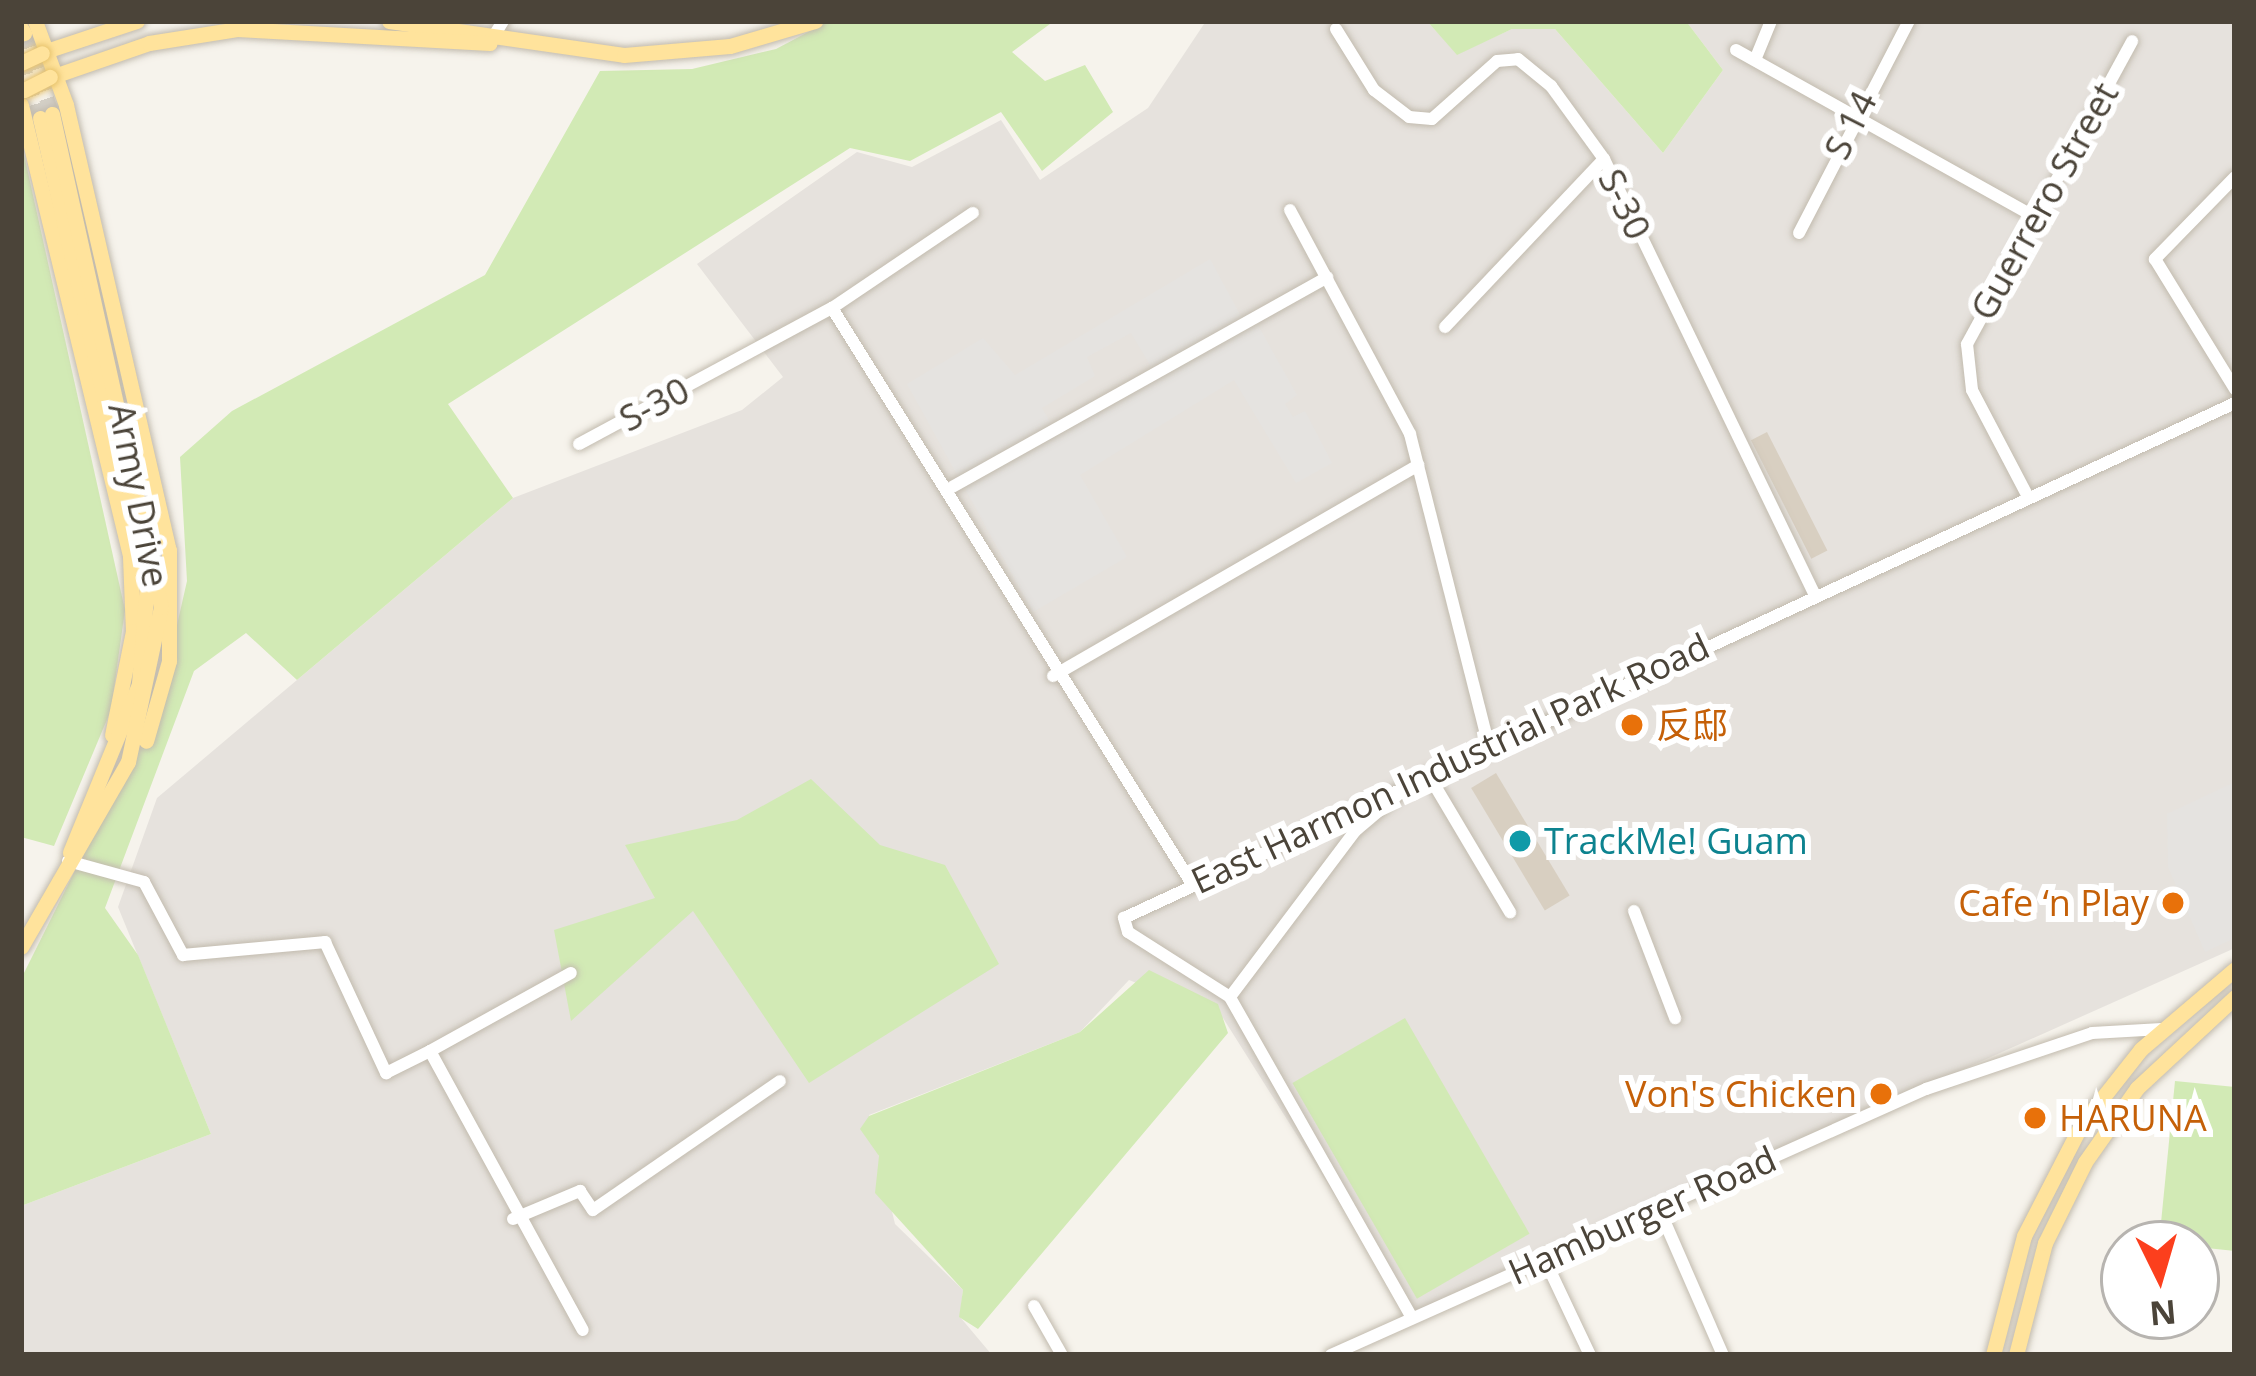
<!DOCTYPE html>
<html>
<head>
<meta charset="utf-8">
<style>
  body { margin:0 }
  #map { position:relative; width:2256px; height:1376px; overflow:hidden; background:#f6f3ec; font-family:"Open Sans","Noto Sans SC",sans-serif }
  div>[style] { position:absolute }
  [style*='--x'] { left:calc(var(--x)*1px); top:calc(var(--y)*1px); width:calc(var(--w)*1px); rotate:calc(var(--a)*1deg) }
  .industrial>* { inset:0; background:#e6e2dd }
  .green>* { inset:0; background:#d2eab5; transform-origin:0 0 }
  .parking>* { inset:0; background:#e5e3e0 }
  .building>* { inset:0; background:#d8cfc1; transform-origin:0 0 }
  .major-tunnel>* { height:15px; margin-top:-7.5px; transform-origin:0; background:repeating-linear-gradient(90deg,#d4d0c8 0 15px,transparent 0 23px) }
  .roads { filter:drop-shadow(0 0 3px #c2bbae) drop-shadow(0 0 3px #c2bbae) }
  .minor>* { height:12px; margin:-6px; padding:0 6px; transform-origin:6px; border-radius:6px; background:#fff }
  .major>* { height:15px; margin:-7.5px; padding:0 7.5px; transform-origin:7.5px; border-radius:7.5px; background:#ffe39c }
  .bridges { filter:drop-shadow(0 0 3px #e6c16a) drop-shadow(0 0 3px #e6c16a) }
  .major-bridge>* { height:15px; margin:-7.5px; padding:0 7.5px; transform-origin:7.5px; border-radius:7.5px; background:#ffe39c }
  .dots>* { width:33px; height:33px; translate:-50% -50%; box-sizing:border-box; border:6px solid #fff; border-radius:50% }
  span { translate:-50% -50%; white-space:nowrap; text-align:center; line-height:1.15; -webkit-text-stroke:12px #fff; paint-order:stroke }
  .street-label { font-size:36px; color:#4b4439 }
  .food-label { font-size:36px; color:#c56008 }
  .left { translate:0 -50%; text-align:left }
  .right { translate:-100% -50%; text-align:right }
  .culture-label { font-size:36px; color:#0d838f }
  .frame { position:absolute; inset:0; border:24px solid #4b4439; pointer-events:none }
  .north { position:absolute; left:2100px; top:1220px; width:120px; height:120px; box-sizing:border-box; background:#fff; border:3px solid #b7b4b0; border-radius:50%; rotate:175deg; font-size:33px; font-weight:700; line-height:48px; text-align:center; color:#4b4439 }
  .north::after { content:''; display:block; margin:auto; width:42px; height:54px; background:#fc3f1d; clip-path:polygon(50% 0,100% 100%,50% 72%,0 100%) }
</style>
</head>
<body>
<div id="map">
  <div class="industrial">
    <div style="clip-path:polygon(1206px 21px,1427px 21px,1457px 54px,1512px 29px,1555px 29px,1663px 153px,1723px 70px,1686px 21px,2235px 21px,2235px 948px,1411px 1316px,1223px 1018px,1129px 980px,1080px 1032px,869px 1115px,895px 1224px,963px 1290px,960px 1317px,992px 1355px,24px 1355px,21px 1206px,211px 1134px,118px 907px,157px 798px,513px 498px,742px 410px,783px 377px,697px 264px,857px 152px,912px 167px,1001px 120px,1040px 180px,1148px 108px)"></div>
  </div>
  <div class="green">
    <div style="clip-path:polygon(829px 21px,1054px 21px,1012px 52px,1045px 81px,1085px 65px,1113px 112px,1042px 171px,1001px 112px,910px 161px,850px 148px,448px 404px,513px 498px,297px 680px,246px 633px,194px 671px,105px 908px,138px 955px,211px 1134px,21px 1206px,21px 979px,160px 700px,187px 581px,180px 457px,232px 411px,485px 275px,600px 71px,692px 69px,776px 49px)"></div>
    <div style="clip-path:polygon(1427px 21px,1686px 21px,1723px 70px,1663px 153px,1555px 29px,1512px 29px,1457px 55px)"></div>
    <div style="clip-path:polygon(21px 141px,125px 610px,111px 710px,54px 846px,21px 837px)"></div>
    <div style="clip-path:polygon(811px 779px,880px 845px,945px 865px,999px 964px,809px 1083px,693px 911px,571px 1021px,554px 930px,655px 898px,625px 845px,737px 820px)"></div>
    <div style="clip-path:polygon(1149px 970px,1218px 1004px,1228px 1033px,978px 1329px,959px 1317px,963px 1290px,875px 1193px,879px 1156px,860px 1129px,869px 1116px,1080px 1032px)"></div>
    <div style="left:1405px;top:1018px;width:249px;height:130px;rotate:60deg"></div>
    <div style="clip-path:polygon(2175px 1081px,2235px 1087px,2235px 1251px,2159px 1243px)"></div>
  </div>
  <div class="parking">
    <div style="clip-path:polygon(1210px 259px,1242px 318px,1152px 368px,1131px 333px,1087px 357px,1095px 376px,1042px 408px,1053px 427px,1254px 318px,1297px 395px,1285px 404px,1293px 417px,1305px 411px,1332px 463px,1296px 483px,1234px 380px,1080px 475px,1127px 557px,1033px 612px,907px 384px,983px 338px,1015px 375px)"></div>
    <div style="clip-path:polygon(2235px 782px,2235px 938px,2205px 952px,2168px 867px,2167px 814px)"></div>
  </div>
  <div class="building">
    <div style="left:1767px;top:432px;width:133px;height:18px;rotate:63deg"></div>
    <div style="left:1496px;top:773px;width:143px;height:29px;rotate:59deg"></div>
  </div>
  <div class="major-tunnel">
    <div style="--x:24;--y:33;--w:86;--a:70.9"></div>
    <div style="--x:21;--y:60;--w:61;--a:71.9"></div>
  </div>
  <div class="roads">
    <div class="minor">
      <div style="--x:1336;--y:29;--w:72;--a:58.1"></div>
      <div style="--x:1374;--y:90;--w:44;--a:37.6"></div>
      <div style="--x:1409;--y:117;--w:23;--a:5"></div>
      <div style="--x:1432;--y:119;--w:87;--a:-41.7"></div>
      <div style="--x:1497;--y:61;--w:21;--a:-5"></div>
      <div style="--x:1518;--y:59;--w:43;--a:39.3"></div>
      <div style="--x:1551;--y:86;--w:90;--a:54"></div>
      <div style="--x:1604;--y:159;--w:481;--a:64.2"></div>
      <div style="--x:490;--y:42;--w:25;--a:-58"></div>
      <div style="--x:1736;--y:50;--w:342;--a:29.2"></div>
      <div style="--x:1755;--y:60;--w:42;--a:-67.7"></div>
      <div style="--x:2235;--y:177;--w:115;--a:134.3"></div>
      <div style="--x:2155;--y:259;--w:153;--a:58.4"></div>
      <div style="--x:1290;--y:210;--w:254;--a:61.8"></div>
      <div style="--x:1410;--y:434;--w:318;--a:75.8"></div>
      <div style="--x:1799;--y:233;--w:239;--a:-62.6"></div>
      <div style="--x:832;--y:308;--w:679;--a:57.99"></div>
      <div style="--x:1445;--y:327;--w:231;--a:-46.6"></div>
      <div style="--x:579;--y:444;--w:287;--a:-28.3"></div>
      <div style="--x:832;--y:308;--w:170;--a:-34"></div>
      <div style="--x:952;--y:487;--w:430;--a:-29.2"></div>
      <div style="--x:2026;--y:493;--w:116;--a:-117.7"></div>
      <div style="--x:1972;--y:390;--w:46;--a:-96.2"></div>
      <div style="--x:1967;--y:344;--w:345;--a:-61.4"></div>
      <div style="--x:1053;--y:676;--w:422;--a:-30"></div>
      <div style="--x:1428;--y:774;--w:161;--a:59.3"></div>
      <div style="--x:68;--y:861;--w:79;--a:15.4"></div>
      <div style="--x:144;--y:882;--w:83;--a:61.9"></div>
      <div style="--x:183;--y:955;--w:143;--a:-5.2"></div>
      <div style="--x:325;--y:942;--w:145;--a:65"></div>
      <div style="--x:386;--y:1073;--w:49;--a:-26.6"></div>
      <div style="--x:430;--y:1051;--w:318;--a:61.3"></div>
      <div style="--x:1634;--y:911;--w:115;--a:69"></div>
      <div style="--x:1230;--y:997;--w:208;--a:-53"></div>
      <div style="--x:1355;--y:831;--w:60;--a:-40.3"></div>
      <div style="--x:430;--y:1051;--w:161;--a:-29"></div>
      <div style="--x:1660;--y:1211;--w:157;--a:66.4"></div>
      <div style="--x:513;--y:1219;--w:73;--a:-22.7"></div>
      <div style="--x:580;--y:1191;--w:23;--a:56"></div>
      <div style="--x:593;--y:1210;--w:227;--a:-34.6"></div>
      <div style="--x:1545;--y:1260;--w:105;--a:64.7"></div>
      <div style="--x:1034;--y:1306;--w:56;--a:60.3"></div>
      <div style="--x:1411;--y:1316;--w:367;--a:-119.6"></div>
      <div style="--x:1230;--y:997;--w:121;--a:-147.5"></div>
      <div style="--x:1128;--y:932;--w:15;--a:-106"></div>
      <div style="--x:1124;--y:918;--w:1225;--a:-24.87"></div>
      <div style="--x:1331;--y:1355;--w:652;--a:-24.09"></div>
      <div style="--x:1926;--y:1089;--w:175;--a:-18.6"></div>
      <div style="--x:2092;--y:1033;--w:70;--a:-3.3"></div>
    </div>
    <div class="major">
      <div style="--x:35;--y:21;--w:90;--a:69.7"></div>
      <div style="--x:66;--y:105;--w:457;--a:77"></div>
      <div style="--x:169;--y:550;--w:111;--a:90"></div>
      <div style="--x:169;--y:661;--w:83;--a:106"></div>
      <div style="--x:389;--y:21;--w:237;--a:8.2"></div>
      <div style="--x:624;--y:55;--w:106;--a:-4.9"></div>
      <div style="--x:730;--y:46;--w:89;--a:-16.4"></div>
      <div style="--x:21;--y:28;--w:6;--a:59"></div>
      <div style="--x:43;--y:52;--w:99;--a:-18.3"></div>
      <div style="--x:51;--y:77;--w:104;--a:-19.1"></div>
      <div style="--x:149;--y:43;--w:89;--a:-9"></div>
      <div style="--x:237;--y:29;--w:253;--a:3.2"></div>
      <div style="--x:21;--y:105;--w:465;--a:76.4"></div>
      <div style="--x:130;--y:557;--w:74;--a:87.7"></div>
      <div style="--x:133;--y:631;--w:106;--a:101.4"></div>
      <div style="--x:40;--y:118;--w:478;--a:77.1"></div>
      <div style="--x:147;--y:584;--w:100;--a:94.6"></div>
      <div style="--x:139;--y:684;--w:182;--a:112.3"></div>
      <div style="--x:21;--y:947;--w:214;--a:-60"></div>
      <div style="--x:128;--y:762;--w:158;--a:-78"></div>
      <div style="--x:161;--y:607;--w:505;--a:-102.47"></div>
      <div style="--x:1993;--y:1355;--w:123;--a:-75.4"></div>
      <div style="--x:2024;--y:1236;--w:125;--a:-62.8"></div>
      <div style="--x:2081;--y:1125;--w:97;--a:-51.7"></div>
      <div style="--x:2141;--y:1049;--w:123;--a:-40.4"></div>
      <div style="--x:2016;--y:1355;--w:116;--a:-75.5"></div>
      <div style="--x:2045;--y:1243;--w:90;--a:-63.7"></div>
      <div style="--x:2085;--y:1162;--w:90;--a:-54.9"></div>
      <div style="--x:2137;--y:1088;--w:134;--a:-42.9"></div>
    </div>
  </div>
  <div class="bridges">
    <div class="major-bridge">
      <div style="--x:21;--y:63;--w:23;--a:-25"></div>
      <div style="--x:24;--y:90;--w:29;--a:-27"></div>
    </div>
  </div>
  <div class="dots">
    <div style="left:1632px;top:725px;background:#e8710a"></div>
    <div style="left:1520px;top:841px;background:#0f9aa8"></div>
    <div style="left:2173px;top:903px;background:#e8710a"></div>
    <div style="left:1881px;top:1094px;background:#e8710a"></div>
    <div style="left:2035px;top:1118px;background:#e8710a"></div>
  </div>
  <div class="street-label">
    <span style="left:1850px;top:125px;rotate:-63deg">S 14</span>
    <span style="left:2044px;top:201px;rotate:-61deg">Guerrero Street</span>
    <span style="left:1625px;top:204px;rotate:64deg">S-30</span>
    <span style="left:654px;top:404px;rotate:-28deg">S-30</span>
    <span style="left:139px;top:495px;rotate:79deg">Army Drive</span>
    <span style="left:1450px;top:763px;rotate:-25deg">East Harmon Industrial Park Road</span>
    <span style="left:1642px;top:1215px;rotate:-24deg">Hamburger Road</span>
  </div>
  <div class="food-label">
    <span class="left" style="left:1656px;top:725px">反邸</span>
    <span class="right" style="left:2149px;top:903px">Cafe ‘n Play</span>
    <span class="right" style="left:1857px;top:1094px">Von's Chicken</span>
    <span class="left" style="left:2059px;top:1118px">HARUNA</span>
  </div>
  <div class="culture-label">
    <span class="left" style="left:1544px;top:841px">TrackMe! Guam</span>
  </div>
  <div class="frame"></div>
  <div class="north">N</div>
</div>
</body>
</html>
